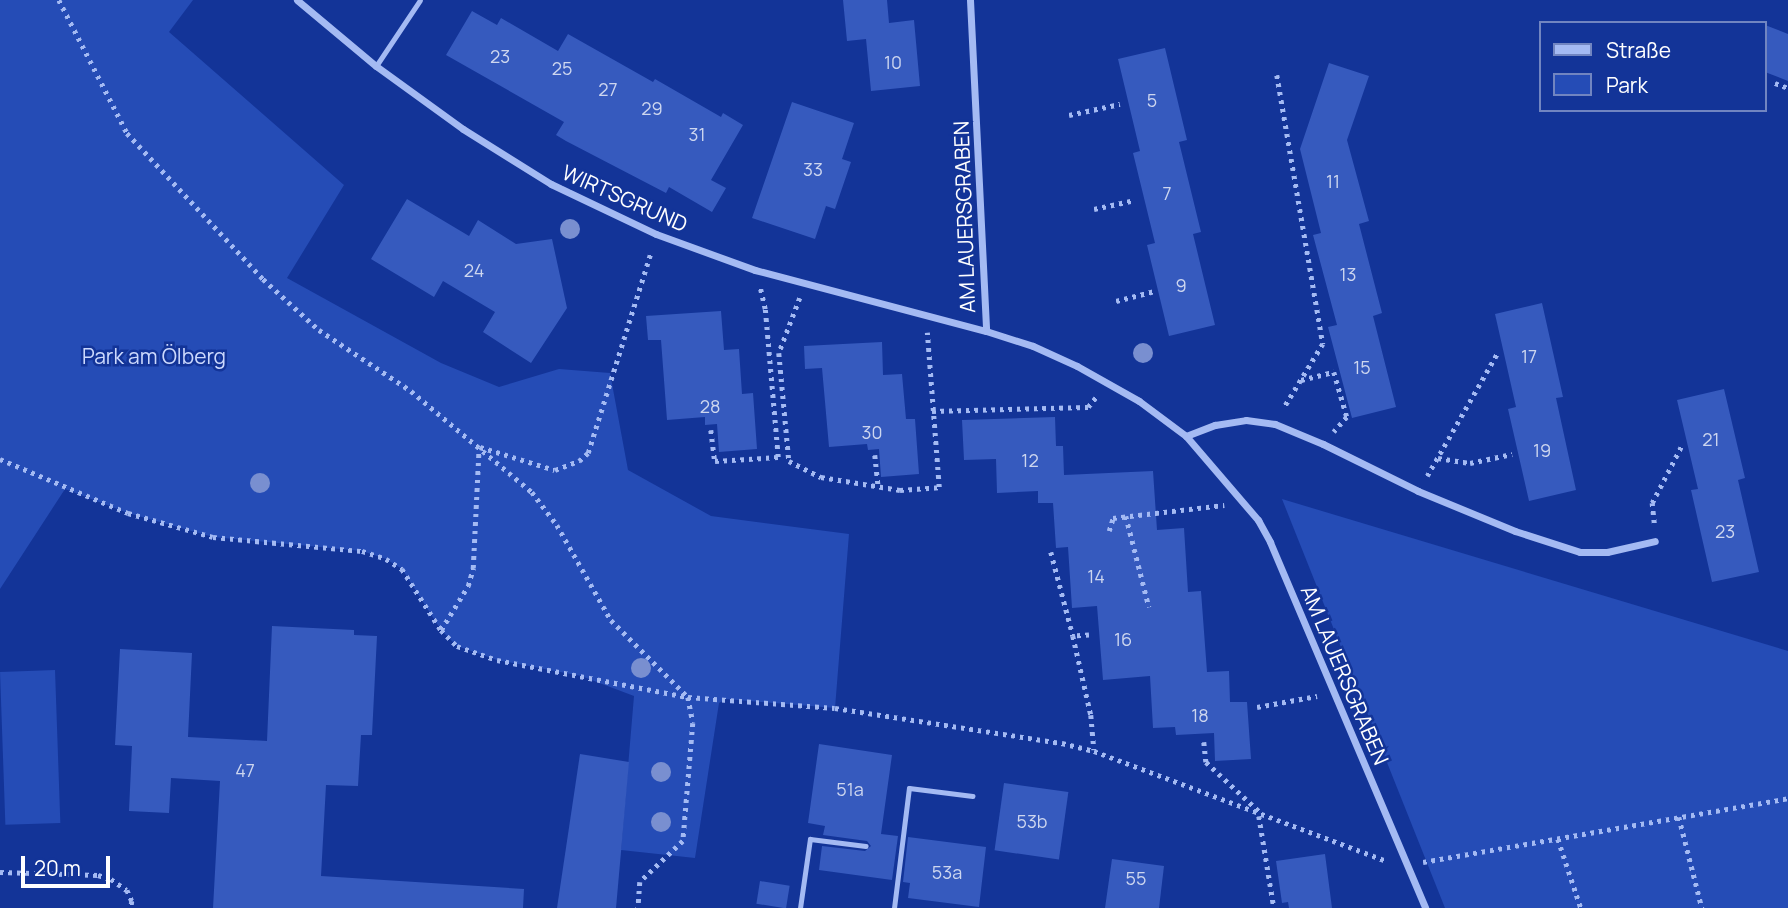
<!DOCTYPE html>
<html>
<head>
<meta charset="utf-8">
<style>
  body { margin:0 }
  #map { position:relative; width:1788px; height:908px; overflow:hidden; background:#133498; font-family:Manrope,sans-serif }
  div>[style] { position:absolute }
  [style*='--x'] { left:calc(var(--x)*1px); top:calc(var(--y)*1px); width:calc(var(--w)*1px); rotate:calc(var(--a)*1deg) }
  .green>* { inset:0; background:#254cb6; transform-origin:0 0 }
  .building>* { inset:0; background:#365abe; transform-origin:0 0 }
  .path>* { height:4.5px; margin-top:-2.25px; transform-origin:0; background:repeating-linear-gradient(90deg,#a4baf3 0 3.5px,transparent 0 8.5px) }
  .service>* { height:5px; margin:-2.5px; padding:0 2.5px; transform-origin:2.5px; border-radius:2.5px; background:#a4baf3 }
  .minor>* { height:7px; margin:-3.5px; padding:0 3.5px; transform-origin:3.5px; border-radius:3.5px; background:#a4baf3 }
  .trees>* { width:20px; height:20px; margin:-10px; border-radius:50%; background:#798fd0 }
  span { translate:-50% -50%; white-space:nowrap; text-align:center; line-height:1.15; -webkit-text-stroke:5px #133498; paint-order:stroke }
  .number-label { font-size:18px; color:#cdd6ef }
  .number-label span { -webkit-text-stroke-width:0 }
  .street-label { font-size:21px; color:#fff }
  .park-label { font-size:21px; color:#ccd9fd }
  .legend { position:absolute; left:1539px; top:21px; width:228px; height:91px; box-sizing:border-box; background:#133498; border:2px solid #7185c1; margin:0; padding:9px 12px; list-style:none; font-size:21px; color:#fff }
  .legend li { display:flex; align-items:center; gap:14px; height:35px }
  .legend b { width:35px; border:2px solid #7185c1 }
  .scale { position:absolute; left:21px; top:856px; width:89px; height:32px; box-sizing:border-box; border:4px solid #fff; border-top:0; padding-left:9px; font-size:21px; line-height:24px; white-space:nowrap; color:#fff; -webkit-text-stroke:5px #133498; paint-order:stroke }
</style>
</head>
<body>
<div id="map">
  <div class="green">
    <div style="clip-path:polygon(0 0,193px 0,169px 32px,344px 185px,287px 278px,441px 363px,499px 387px,559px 369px,610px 373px,628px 470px,711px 516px,849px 534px,835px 708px,726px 699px,719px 703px,695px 858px,621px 850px,634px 696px,581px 676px,497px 660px,457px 646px,441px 630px,402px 569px,386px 559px,362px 551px,213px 537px,128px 513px,65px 489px,0 589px)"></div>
    <div style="clip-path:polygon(1282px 499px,1788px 651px,1788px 908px,1445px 908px)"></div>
    <div style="left:55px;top:670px;width:153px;height:55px;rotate:88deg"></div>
  </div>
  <div class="building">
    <div style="clip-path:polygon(843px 0,887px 0,889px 23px,914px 20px,920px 86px,871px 91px,866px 39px,847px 41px)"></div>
    <div style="clip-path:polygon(472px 11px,497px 25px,501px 18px,558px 51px,568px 34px,653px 82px,655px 79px,721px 117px,723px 113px,743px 125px,711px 180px,726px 188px,712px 212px,669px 187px,666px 193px,566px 141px,556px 135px,564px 122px,446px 55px)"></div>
    <div style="clip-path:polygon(1765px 25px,1788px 34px,1788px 81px,1765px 72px)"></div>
    <div style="clip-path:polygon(1165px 48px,1187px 140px,1179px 142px,1201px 232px,1193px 234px,1215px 325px,1169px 336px,1147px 245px,1155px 243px,1133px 153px,1140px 151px,1118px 59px)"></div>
    <div style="clip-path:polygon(1329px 63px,1369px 76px,1347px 140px,1369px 221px,1359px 224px,1382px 313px,1373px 316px,1396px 407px,1352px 418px,1328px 327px,1337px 325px,1313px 235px,1321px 233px,1300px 149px)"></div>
    <div style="clip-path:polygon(792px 102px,854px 123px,842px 159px,851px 162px,835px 209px,826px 206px,815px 239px,752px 218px)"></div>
    <div style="clip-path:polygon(407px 199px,469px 236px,478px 220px,516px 244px,552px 239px,567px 308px,531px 363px,483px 332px,495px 312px,443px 281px,434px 297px,371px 259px)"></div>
    <div style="clip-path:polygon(1542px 303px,1563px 397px,1556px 398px,1576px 490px,1529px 501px,1508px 409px,1516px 407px,1495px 314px)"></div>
    <div style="clip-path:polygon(721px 311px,724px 350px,739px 349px,742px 394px,753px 393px,757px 449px,719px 452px,717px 424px,705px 425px,705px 417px,667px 420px,661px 340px,648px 340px,646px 316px)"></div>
    <div style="clip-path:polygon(882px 342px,883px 375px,902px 374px,906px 419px,915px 419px,919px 474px,881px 477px,879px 449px,868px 450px,867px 444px,829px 447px,822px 368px,805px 369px,804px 346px)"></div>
    <div style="clip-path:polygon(1724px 389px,1745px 478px,1738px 480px,1759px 572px,1712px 582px,1691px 490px,1698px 489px,1677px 400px)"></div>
    <div style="clip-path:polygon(1055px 417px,1056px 446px,1063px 446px,1064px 475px,1153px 471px,1157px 530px,1184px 528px,1188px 592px,1201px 591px,1207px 672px,1229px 671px,1230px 702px,1247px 702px,1251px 759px,1215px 761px,1214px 733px,1176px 735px,1175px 727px,1153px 728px,1150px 676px,1103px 680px,1097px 606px,1072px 608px,1068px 547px,1056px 548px,1053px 503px,1038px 503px,1038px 491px,997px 493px,996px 459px,964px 460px,962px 420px)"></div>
    <div style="clip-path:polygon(272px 626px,354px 630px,354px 635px,377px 636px,372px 735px,361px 735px,358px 786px,326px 785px,321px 876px,524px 889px,523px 908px,213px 908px,220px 781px,171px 778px,169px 813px,129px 811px,132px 746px,115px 745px,120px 649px,192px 653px,188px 737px,267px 741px)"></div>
    <div style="clip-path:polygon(819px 744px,892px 755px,881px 834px,898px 836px,892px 880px,819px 870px,822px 846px,865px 851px,871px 846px,867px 841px,823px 835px,825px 826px,808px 823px)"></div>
    <div style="clip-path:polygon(580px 754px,629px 762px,616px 908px,557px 908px)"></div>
    <div style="left:1004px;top:783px;width:65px;height:68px;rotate:8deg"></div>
    <div style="clip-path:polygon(908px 837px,986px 847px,979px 907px,908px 898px,910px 883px,903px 882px)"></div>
    <div style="clip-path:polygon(1325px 854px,1332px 908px,1289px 908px,1288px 902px,1282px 903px,1276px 861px)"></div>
    <div style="clip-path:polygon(1112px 859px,1164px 866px,1159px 908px,1105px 908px)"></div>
    <div style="left:760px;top:881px;width:30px;height:23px;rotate:9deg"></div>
  </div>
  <div class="path">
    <div style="--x:59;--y:0;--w:149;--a:62.9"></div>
    <div style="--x:127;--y:133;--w:200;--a:47"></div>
    <div style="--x:263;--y:279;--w:76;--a:42.3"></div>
    <div style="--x:319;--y:330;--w:110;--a:33.5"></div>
    <div style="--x:411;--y:391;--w:158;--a:39.9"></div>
    <div style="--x:532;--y:492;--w:41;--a:52.9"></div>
    <div style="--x:557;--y:525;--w:109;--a:60.4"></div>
    <div style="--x:611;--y:620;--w:109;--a:45"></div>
    <div style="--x:688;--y:697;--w:26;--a:79"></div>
    <div style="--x:693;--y:723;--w:118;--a:94.8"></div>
    <div style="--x:683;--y:841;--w:59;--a:136.4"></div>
    <div style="--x:640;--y:882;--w:26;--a:94"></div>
    <div style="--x:1277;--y:75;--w:273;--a:80.3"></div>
    <div style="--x:1323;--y:344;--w:75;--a:121.4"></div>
    <div style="--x:1775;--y:83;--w:14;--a:21"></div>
    <div style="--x:1069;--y:115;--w:52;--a:-12.2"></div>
    <div style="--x:1094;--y:209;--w:42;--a:-12.4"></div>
    <div style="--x:800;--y:298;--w:59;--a:110.9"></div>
    <div style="--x:779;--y:353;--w:108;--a:84.7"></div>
    <div style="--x:789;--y:461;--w:36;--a:27"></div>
    <div style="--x:821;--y:477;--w:80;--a:9.3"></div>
    <div style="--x:900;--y:490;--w:39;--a:-4"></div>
    <div style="--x:939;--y:487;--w:155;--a:-94.4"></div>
    <div style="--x:1116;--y:301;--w:40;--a:-14.4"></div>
    <div style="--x:1301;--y:380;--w:34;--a:-14"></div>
    <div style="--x:1334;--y:372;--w:47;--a:73.9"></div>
    <div style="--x:1347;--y:417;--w:20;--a:131"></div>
    <div style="--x:932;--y:411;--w:156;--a:-1.5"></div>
    <div style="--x:1088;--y:407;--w:14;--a:-51"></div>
    <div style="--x:711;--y:430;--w:31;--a:83"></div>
    <div style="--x:715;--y:461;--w:63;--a:-3.6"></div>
    <div style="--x:778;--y:457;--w:149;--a:-95"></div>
    <div style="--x:765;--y:309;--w:22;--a:-103"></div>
    <div style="--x:480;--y:447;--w:78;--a:17"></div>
    <div style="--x:555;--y:470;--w:26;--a:-21"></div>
    <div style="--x:579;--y:461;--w:12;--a:-42"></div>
    <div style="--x:588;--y:453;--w:211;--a:-72.6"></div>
    <div style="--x:875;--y:455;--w:31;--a:84"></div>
    <div style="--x:1438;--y:458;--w:32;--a:9"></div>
    <div style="--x:1470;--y:463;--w:43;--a:-12.1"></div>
    <div style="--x:0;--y:459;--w:139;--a:22.9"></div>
    <div style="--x:128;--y:513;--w:88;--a:15.8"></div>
    <div style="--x:213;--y:537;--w:150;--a:5.4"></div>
    <div style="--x:362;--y:551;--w:25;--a:18"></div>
    <div style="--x:386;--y:559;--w:19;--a:32"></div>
    <div style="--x:402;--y:569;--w:72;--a:57.4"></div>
    <div style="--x:441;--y:630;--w:23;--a:45"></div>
    <div style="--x:457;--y:646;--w:42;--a:19.3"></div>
    <div style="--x:497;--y:660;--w:195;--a:11"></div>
    <div style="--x:688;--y:697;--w:147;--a:4.3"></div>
    <div style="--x:835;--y:708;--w:230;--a:8.8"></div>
    <div style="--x:1062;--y:743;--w:33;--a:14"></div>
    <div style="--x:1094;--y:751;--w:313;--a:20.6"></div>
    <div style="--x:1427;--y:476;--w:143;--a:-60.2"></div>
    <div style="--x:1126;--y:516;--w:94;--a:75.8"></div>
    <div style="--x:1654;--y:523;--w:20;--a:-96"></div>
    <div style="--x:1652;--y:503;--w:65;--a:-62.7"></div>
    <div style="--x:1109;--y:531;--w:14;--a:-73"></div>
    <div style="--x:1113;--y:518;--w:112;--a:-6.7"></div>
    <div style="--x:1051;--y:552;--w:87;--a:75.3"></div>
    <div style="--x:441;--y:630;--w:52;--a:-58.5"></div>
    <div style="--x:468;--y:586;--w:19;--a:-74"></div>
    <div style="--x:473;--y:568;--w:121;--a:-87.2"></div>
    <div style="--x:1089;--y:635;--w:16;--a:176"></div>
    <div style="--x:1073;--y:636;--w:81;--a:77.2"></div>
    <div style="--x:1091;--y:715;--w:35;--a:85"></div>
    <div style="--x:1257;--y:707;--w:61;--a:-10.4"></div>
    <div style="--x:1204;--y:742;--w:20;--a:84"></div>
    <div style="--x:1206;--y:762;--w:76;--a:42.9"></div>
    <div style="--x:1259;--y:816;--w:93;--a:80.7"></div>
    <div style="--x:1679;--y:817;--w:94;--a:75.8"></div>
    <div style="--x:1558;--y:839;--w:73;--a:71.6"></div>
    <div style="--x:1423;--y:862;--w:371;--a:-9.9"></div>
    <div style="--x:0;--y:872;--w:98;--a:1.8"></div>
    <div style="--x:98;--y:875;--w:14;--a:17"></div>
    <div style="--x:111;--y:879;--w:19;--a:35"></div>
    <div style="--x:127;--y:890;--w:12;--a:66"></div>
    <div style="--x:132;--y:901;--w:7;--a:98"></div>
  </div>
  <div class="service">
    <div style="--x:376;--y:66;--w:79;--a:-56.3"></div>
    <div style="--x:800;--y:908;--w:70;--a:-81.8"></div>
    <div style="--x:810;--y:839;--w:56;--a:7.1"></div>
    <div style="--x:894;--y:908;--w:121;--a:-82.9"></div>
    <div style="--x:909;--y:788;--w:64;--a:7.2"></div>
  </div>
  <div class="minor">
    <div style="--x:297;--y:0;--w:103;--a:39.9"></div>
    <div style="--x:376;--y:66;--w:107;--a:35.9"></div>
    <div style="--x:463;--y:129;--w:104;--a:32"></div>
    <div style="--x:551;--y:184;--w:116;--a:25.5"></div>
    <div style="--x:656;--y:234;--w:105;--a:20"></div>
    <div style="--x:755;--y:270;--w:239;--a:14.8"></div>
    <div style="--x:970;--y:0;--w:331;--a:87.2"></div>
    <div style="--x:986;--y:331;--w:49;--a:17.7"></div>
    <div style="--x:1033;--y:346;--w:48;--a:24.4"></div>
    <div style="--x:1077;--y:366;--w:71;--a:29.4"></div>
    <div style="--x:1139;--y:401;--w:59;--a:36.7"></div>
    <div style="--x:1186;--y:436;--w:111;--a:49.4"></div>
    <div style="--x:1258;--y:520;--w:25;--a:61"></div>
    <div style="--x:1270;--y:542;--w:397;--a:67"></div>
    <div style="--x:1186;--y:436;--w:31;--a:-21"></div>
    <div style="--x:1215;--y:425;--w:31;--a:-9"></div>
    <div style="--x:1246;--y:420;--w:29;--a:8"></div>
    <div style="--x:1275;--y:424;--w:52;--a:22.6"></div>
    <div style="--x:1323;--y:444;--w:106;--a:26.3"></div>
    <div style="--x:1418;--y:491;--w:105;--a:22.4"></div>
    <div style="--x:1515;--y:531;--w:68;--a:17.9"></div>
    <div style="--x:1580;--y:552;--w:27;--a:0"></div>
    <div style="--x:1607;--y:552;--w:49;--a:-12.9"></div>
  </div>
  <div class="trees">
    <div style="left:570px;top:229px"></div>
    <div style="left:1143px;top:353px"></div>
    <div style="left:260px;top:483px"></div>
    <div style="left:641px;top:668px"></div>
    <div style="left:661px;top:772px"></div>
    <div style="left:661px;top:822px"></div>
  </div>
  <div class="number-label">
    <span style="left:500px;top:56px">23</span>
    <span style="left:893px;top:62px">10</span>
    <span style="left:562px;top:68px">25</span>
    <span style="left:608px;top:89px">27</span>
    <span style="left:1152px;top:100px">5</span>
    <span style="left:652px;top:108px">29</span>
    <span style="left:697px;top:134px">31</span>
    <span style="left:813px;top:169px">33</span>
    <span style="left:1333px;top:181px">11</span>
    <span style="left:1167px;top:193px">7</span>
    <span style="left:474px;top:270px">24</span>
    <span style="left:1348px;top:274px">13</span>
    <span style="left:1181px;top:285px">9</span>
    <span style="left:1529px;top:356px">17</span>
    <span style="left:1362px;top:367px">15</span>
    <span style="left:710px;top:406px">28</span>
    <span style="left:872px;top:432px">30</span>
    <span style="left:1711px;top:439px">21</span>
    <span style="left:1542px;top:450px">19</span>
    <span style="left:1030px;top:460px">12</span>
    <span style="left:1725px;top:531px">23</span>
    <span style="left:1096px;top:576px">14</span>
    <span style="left:1123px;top:639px">16</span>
    <span style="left:1200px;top:715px">18</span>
    <span style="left:245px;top:770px">47</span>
    <span style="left:850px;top:789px">51a</span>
    <span style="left:1032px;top:821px">53b</span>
    <span style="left:947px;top:872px">53a</span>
    <span style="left:1136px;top:878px">55</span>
  </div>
  <div class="street-label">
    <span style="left:625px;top:198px;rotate:24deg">WIRTSGRUND</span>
    <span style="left:964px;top:217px;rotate:-92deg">AM LAUERSGRABEN</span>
    <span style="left:1345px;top:675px;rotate:67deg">AM LAUERSGRABEN</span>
  </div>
  <div class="park-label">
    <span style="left:154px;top:356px">Park am Ölberg</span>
  </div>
  <ul class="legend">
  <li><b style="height:9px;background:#a4baf3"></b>Straße</li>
  <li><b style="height:19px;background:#254cb6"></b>Park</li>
  </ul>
  <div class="scale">20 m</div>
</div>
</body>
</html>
